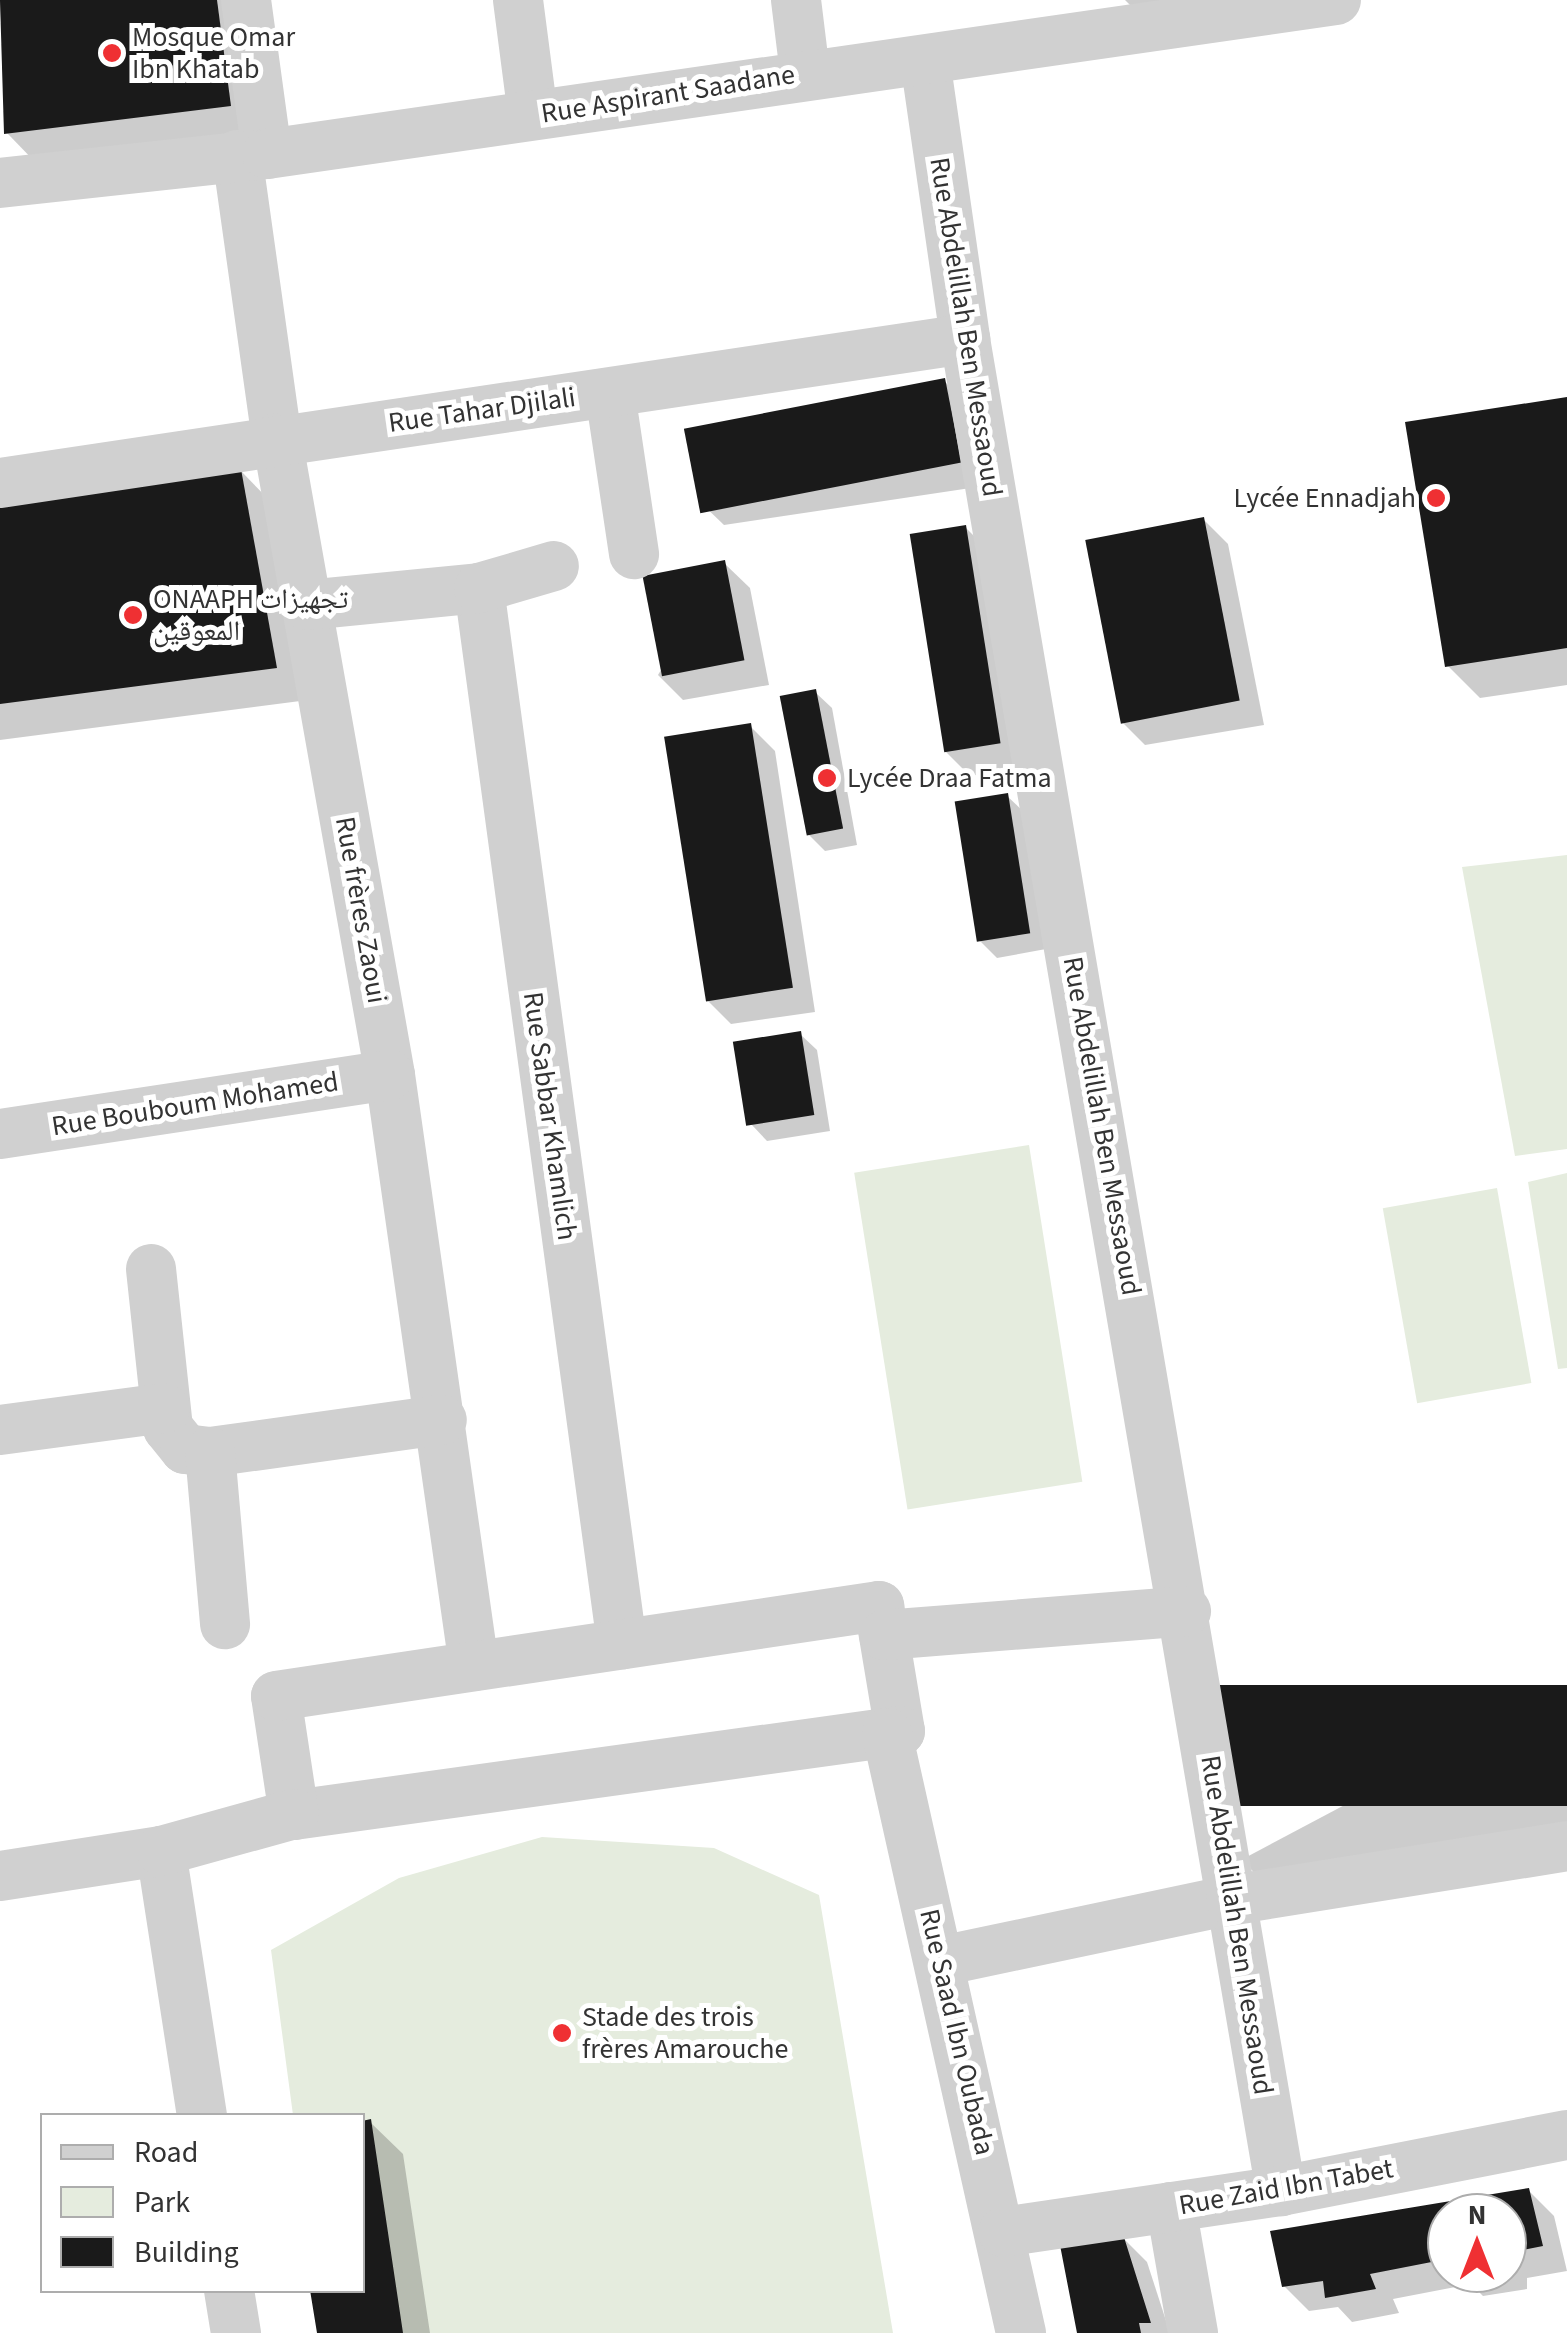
<!DOCTYPE html>
<html>
<head>
<meta charset="utf-8">
<style>
  body { margin:0 }
  #map { position:relative; width:1567px; height:2333px; overflow:hidden; background:#fff; font-family:"Source Sans 3","Noto Naskh Arabic",sans-serif }
  div>[style] { position:absolute }
  [style*='--x'] { left:calc(var(--x)*1px); top:calc(var(--y)*1px); width:calc(var(--w)*1px); rotate:calc(var(--a)*1deg) }
  .green>* { inset:0; background:#e5ecde; transform-origin:0 0 }
  .shadow>* { inset:0; background:#0003 }
  .building>* { inset:0; background:#1a1a1a; transform-origin:0 0 }
  .street>* { height:50px; margin:-25px; padding:0 25px; transform-origin:25px; border-radius:25px; background:#d0d0d0 }
  .dots>* { width:28px; height:28px; translate:-50% -50%; box-sizing:border-box; border:5px solid #fff; border-radius:50% }
  span { translate:-50% -50%; white-space:nowrap; text-align:center; line-height:1.15; -webkit-text-stroke:10px #fff; paint-order:stroke }
  .poi-label { font-size:28px; color:#333 }
  .left { translate:0 -50%; text-align:left }
  .right { translate:-100% -50%; text-align:right }
  .street-label { font-size:28px; color:#333 }
  .legend { position:absolute; left:40px; top:2113px; width:325px; height:180px; box-sizing:border-box; background:#fff; border:2px solid #adadad; margin:0; padding:12px 18px; list-style:none; font-size:30px; color:#333 }
  .legend li { display:flex; align-items:center; gap:20px; height:50px }
  .legend b { width:50px; border:2px solid #adadad }
  .north { position:absolute; left:1427px; top:2193px; width:100px; height:100px; box-sizing:border-box; background:#fff; border:2px solid #adadad; border-radius:50%; rotate:0deg; font-size:28px; font-weight:700; line-height:40px; text-align:center; color:#333 }
  .north::after { content:''; display:block; margin:auto; width:35px; height:45px; background:#ef3033; clip-path:polygon(50% 0,100% 100%,50% 72%,0 100%) }
</style>
</head>
<body>
<div id="map">
  <div class="green">
    <div style="clip-path:polygon(1567px 855px,1567px 1149px,1515px 1156px,1462px 867px)"></div>
    <div style="left:1029px;top:1145px;width:341px;height:177px;rotate:81deg"></div>
    <div style="clip-path:polygon(1567px 1173px,1567px 1368px,1558px 1369px,1528px 1182px)"></div>
    <div style="left:1497px;top:1188px;width:198px;height:116px;rotate:80deg"></div>
    <div style="clip-path:polygon(542px 1837px,714px 1848px,819px 1895px,893px 2333px,321px 2333px,362px 2290px,362px 2116px,293px 2115px,271px 1950px,399px 1878px)"></div>
  </div>
  <div class="shadow">
    <div style="clip-path:polygon(0 0,244px 0,262px 138px,39px 166px,7px 133px)"></div>
    <div style="clip-path:polygon(1125px 0,1249px 0,1141px 16px)"></div>
    <div style="clip-path:polygon(944px 381px,970px 406px,984px 486px,724px 525px,698px 500px)"></div>
    <div style="clip-path:polygon(1567px 400px,1567px 685px,1480px 698px,1447px 665px)"></div>
    <div style="clip-path:polygon(241px 471px,273px 504px,308px 700px,0 740px,0 506px)"></div>
    <div style="clip-path:polygon(1203px 519px,1228px 544px,1264px 725px,1145px 745px,1120px 720px)"></div>
    <div style="clip-path:polygon(966px 528px,991px 553px,1023px 768px,970px 776px,945px 751px)"></div>
    <div style="clip-path:polygon(724px 563px,750px 588px,769px 685px,683px 700px,658px 675px)"></div>
    <div style="clip-path:polygon(815px 692px,832px 708px,857px 845px,825px 851px,808px 834px)"></div>
    <div style="clip-path:polygon(750px 726px,775px 751px,815px 1012px,731px 1024px,706px 999px)"></div>
    <div style="clip-path:polygon(1007px 796px,1024px 812px,1046px 949px,997px 958px,980px 941px)"></div>
    <div style="clip-path:polygon(800px 1034px,817px 1050px,830px 1131px,767px 1141px,751px 1124px)"></div>
    <div style="clip-path:polygon(1567px 1687px,1567px 1824px,1258px 1876px,1241px 1860px)"></div>
    <div style="clip-path:polygon(370px 2122px,403px 2154px,430px 2333px,319px 2333px,362px 2290px)"></div>
    <div style="clip-path:polygon(evenodd,1529px 2191px,1554px 2216px,1567px 2271px,1527px 2278px,1527px 2289px,1483px 2296px,1471px 2284px,1393px 2299px,1399px 2313px,1352px 2322px,1338px 2307px,1309px 2311px,1284px 2286px,1273px 2233px,1529px 2191px,1447px 2213px,1507px 2213px,1507px 2273px,1447px 2273px,1447px 2213px)"></div>
    <div style="clip-path:polygon(1122px 2237px,1147px 2262px,1170px 2333px,1079px 2333px)"></div>
  </div>
  <div class="building">
    <div style="clip-path:polygon(0 0,217px 0,231px 106px,4px 134px)"></div>
    <div style="left:945px;top:378px;width:86px;height:266px;rotate:79deg"></div>
    <div style="clip-path:polygon(1567px 397px,1567px 648px,1445px 667px,1405px 422px)"></div>
    <div style="clip-path:polygon(241px 469px,277px 668px,0 704px,0 503px)"></div>
    <div style="left:1204px;top:517px;width:187px;height:121px;rotate:79deg"></div>
    <div style="left:966px;top:525px;width:221px;height:57px;rotate:81deg"></div>
    <div style="left:725px;top:560px;width:102px;height:84px;rotate:79deg"></div>
    <div style="left:816px;top:689px;width:142px;height:37px;rotate:79deg"></div>
    <div style="left:751px;top:723px;width:268px;height:88px;rotate:81deg"></div>
    <div style="left:1008px;top:793px;width:142px;height:54px;rotate:81deg"></div>
    <div style="left:801px;top:1031px;width:85px;height:69px;rotate:81deg"></div>
    <div style="left:1567px;top:1685px;width:121px;height:358px;rotate:90deg"></div>
    <div style="clip-path:polygon(371px 2119px,403px 2333px,317px 2333px,310px 2290px,362px 2290px,362px 2121px)"></div>
    <div style="clip-path:polygon(1529px 2188px,1543px 2246px,1507px 2253px,1507px 2213px,1447px 2213px,1447px 2259px,1370px 2274px,1376px 2289px,1325px 2298px,1323px 2281px,1282px 2287px,1270px 2231px)"></div>
    <div style="clip-path:polygon(1123px 2234px,1151px 2323px,1139px 2323px,1141px 2333px,1077px 2333px,1059px 2240px)"></div>
  </div>
  <div class="street">
    <div style="--x:246;--y:0;--w:155;--a:82.2"></div>
    <div style="--x:518;--y:0;--w:116;--a:82.6"></div>
    <div style="--x:796;--y:0;--w:74;--a:83"></div>
    <div style="--x:925;--y:60;--w:282;--a:81.8"></div>
    <div style="--x:965;--y:339;--w:1879;--a:80.32"></div>
    <div style="--x:237;--y:155;--w:286;--a:82"></div>
    <div style="--x:277;--y:438;--w:647;--a:79.94"></div>
    <div style="--x:390;--y:1075;--w:597;--a:81.91"></div>
    <div style="--x:0;--y:183;--w:269;--a:-6.2"></div>
    <div style="--x:267;--y:154;--w:1080;--a:-8.2"></div>
    <div style="--x:610;--y:393;--w:163;--a:81.5"></div>
    <div style="--x:0;--y:483;--w:976;--a:-8.49"></div>
    <div style="--x:479;--y:588;--w:1066;--a:82.29"></div>
    <div style="--x:307;--y:605;--w:173;--a:-5.6"></div>
    <div style="--x:479;--y:588;--w:78;--a:-16.3"></div>
    <div style="--x:0;--y:1134;--w:394;--a:-8.6"></div>
    <div style="--x:151;--y:1269;--w:160;--a:83.9"></div>
    <div style="--x:168;--y:1428;--w:27;--a:51"></div>
    <div style="--x:185;--y:1449;--w:25;--a:7"></div>
    <div style="--x:210;--y:1452;--w:234;--a:-7.9"></div>
    <div style="--x:0;--y:1430;--w:166;--a:-7.6"></div>
    <div style="--x:210;--y:1452;--w:173;--a:85"></div>
    <div style="--x:879;--y:1606;--w:127;--a:80.5"></div>
    <div style="--x:900;--y:1731;--w:612;--a:172.11"></div>
    <div style="--x:294;--y:1815;--w:120;--a:-98.6"></div>
    <div style="--x:276;--y:1696;--w:610;--a:-8.49"></div>
    <div style="--x:884;--y:1635;--w:303;--a:-4.5"></div>
    <div style="--x:887;--y:1733;--w:615;--a:77.41"></div>
    <div style="--x:161;--y:1851;--w:268;--a:81.2"></div>
    <div style="--x:0;--y:1876;--w:163;--a:-8.8"></div>
    <div style="--x:161;--y:1851;--w:138;--a:-15.5"></div>
    <div style="--x:941;--y:1961;--w:296;--a:-11.9"></div>
    <div style="--x:1231;--y:1900;--w:340;--a:-9.1"></div>
    <div style="--x:1171;--y:2207;--w:128;--a:80.1"></div>
    <div style="--x:1003;--y:2232;--w:281;--a:-8.4"></div>
    <div style="--x:1281;--y:2191;--w:291;--a:-11.1"></div>
    <div style="--x:229;--y:2290;--w:44;--a:80.8"></div>
  </div>
  <div class="dots">
    <div style="left:112px;top:53px;background:#ef3033"></div>
    <div style="left:1436px;top:498px;background:#ef3033"></div>
    <div style="left:133px;top:615px;background:#ef3033"></div>
    <div style="left:827px;top:778px;background:#ef3033"></div>
    <div style="left:562px;top:2033px;background:#ef3033"></div>
  </div>
  <div class="poi-label">
    <span class="left" style="left:132px;top:53px">Mosque Omar<br>Ibn Khatab</span>
    <span class="right" style="left:1416px;top:498px">Lycée Ennadjah</span>
    <span class="left" style="left:153px;top:615px">ONAAPH تجهيزات<br>المعوقين</span>
    <span class="left" style="left:847px;top:778px">Lycée Draa Fatma</span>
    <span class="left" style="left:582px;top:2033px">Stade des trois<br>frères Amarouche</span>
  </div>
  <div class="street-label">
    <span style="left:668px;top:94px;rotate:-9deg">Rue Aspirant Saadane</span>
    <span style="left:966px;top:327px;rotate:81deg">Rue Abdelillah Ben Messaoud</span>
    <span style="left:482px;top:410px;rotate:-8deg">Rue Tahar Djilali</span>
    <span style="left:361px;top:910px;rotate:80deg">Rue frères Zaoui</span>
    <span style="left:195px;top:1104px;rotate:-9deg">Rue Bouboum Mohamed</span>
    <span style="left:550px;top:1116px;rotate:82deg">Rue Sabbar Khamlich</span>
    <span style="left:1102px;top:1126px;rotate:80deg">Rue Abdelillah Ben Messaoud</span>
    <span style="left:1237px;top:1925px;rotate:81deg">Rue Abdelillah Ben Messaoud</span>
    <span style="left:957px;top:2032px;rotate:77deg">Rue Saad Ibn Oubada</span>
    <span style="left:1286px;top:2187px;rotate:-10deg">Rue Zaid Ibn Tabet</span>
  </div>
  <ul class="legend">
  <li><b style="height:12px;background:#d0d0d0"></b>Road</li>
  <li><b style="height:28px;background:#e5ecde"></b>Park</li>
  <li><b style="height:28px;background:#1a1a1a"></b>Building</li>
  </ul>
  <div class="north">N</div>
</div>
</body>
</html>
